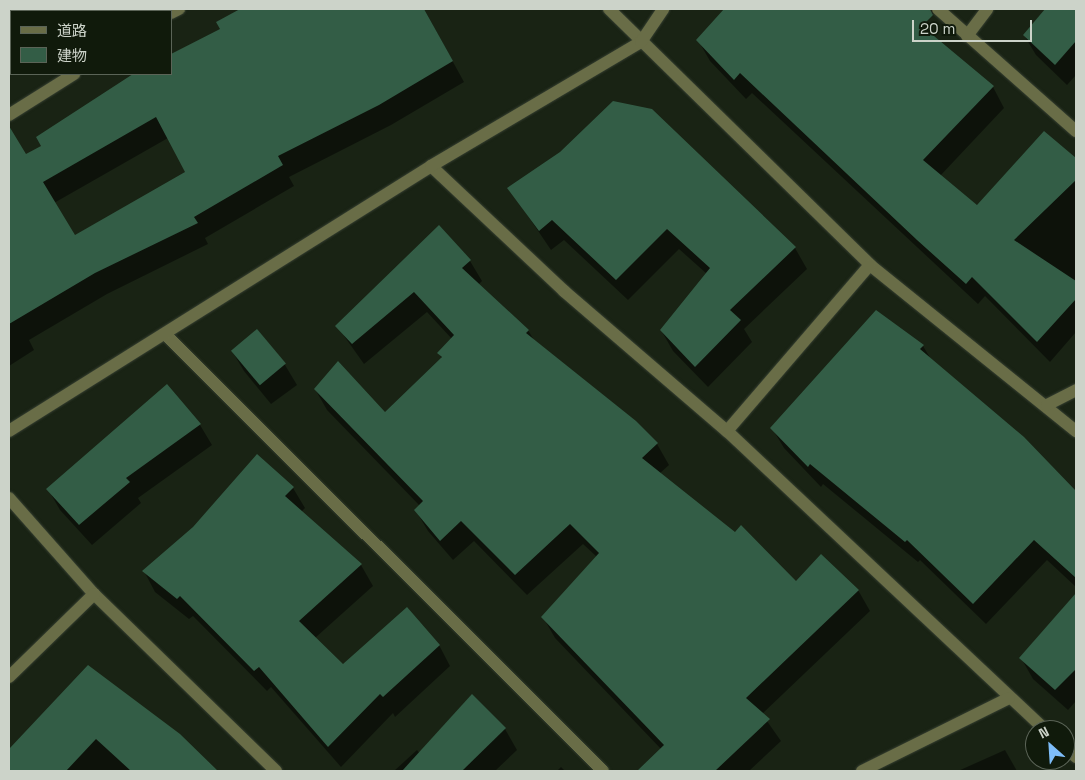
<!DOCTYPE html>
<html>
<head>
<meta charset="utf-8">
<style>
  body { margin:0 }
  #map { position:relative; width:1085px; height:780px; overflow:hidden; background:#192314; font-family:"Space Grotesk","Noto Sans JP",sans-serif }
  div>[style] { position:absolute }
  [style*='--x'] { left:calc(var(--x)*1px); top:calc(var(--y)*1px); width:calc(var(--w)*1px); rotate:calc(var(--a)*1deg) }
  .shadow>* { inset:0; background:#0007 }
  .building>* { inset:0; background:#335d46; transform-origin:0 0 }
  .roads { filter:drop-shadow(0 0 1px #363f31) drop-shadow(0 0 1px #363f31) }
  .minor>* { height:12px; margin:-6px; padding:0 6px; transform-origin:6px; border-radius:6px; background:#696d47 }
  span { translate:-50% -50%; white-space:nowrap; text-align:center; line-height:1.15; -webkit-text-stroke:4px #101a0b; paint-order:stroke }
  .frame { position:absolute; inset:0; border:10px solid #ccd3c9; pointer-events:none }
  .legend { position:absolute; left:10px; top:10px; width:162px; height:65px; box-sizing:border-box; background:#101a0b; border:1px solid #5b6457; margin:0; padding:6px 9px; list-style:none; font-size:15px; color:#ccd3c9 }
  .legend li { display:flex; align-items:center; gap:10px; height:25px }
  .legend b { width:25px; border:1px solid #5b6457 }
  .north { position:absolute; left:1025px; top:720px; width:50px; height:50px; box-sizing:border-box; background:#101a0b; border:1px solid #5b6457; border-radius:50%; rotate:334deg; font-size:14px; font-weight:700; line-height:20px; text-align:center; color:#ccd3c9 }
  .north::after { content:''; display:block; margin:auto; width:18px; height:22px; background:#7ebdf9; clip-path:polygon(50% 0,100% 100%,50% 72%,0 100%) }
  .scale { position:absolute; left:912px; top:20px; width:120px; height:22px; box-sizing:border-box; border:2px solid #ccd3c9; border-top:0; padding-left:6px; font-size:15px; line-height:18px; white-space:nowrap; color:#ccd3c9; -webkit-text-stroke:4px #101a0b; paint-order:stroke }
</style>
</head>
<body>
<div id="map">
  <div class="shadow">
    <div style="clip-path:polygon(9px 9px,69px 9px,11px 11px,9px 49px)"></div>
    <div style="clip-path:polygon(evenodd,243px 9px,424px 9px,464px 82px,391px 125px,289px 177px,294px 186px,205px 238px,208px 244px,107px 294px,29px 340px,34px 350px,9px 366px,9px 166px,42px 146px,133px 75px,171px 74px,221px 29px,217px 22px,243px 9px,168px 138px,186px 173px,74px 236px,54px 203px,168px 138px)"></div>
    <div style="clip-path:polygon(726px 9px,937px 9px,924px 24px,931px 35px,993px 87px,1004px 108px,940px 176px,978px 206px,1044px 133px,1076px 160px,1076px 332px,1050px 362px,985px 296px,978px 304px,752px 93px,746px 99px,710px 61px,698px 40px)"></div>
    <div style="clip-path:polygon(1046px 9px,1076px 9px,1076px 75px,1067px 85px,1036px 55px,1024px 35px)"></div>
    <div style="clip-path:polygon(651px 110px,795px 248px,807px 269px,744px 329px,752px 342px,708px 387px,673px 351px,661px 330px,707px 274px,679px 249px,628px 300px,564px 240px,551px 250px,509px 188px)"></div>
    <div style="clip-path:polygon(470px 261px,482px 281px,478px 285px,528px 330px,535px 342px,635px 422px,657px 444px,669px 465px,659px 474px,796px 583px,858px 590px,870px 611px,762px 714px,781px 741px,749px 771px,658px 771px,651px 759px,661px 749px,555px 638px,543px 617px,597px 557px,583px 544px,527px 595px,474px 541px,453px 560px,428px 531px,416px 511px,420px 506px,327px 410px,315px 389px,385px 414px,442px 359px,439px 353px,452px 339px,427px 312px,364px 364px,337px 326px)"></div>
    <div style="clip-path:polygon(257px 331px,285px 365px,297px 385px,271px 404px,244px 371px,232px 351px)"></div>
    <div style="clip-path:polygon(923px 346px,932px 361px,1023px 438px,1076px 492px,1076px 587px,1047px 560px,986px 624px,920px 560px,918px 562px,823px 484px,821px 487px,784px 448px,772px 428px)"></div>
    <div style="clip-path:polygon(167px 386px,200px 425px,212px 445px,138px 498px,141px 503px,92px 545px,60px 510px,48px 489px)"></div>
    <div style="clip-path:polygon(293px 488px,305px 508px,301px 512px,361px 565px,373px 586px,315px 638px,343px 666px,439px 645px,450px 666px,395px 717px,393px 713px,341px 767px,271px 687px,267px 691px,193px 616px,189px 619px,155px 592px,144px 571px)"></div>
    <div style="clip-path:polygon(1076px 595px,1076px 701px,1068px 710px,1033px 679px,1021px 658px)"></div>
    <div style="clip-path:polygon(88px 667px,209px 764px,213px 771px,9px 771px,9px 750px)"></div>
    <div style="clip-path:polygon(472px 696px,505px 729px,517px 750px,495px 771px,394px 771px,417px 750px,420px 754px)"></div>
    <div style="clip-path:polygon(1005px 750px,1017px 771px,958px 771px)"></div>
    <div style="clip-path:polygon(561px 767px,565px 771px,557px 771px)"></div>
  </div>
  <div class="building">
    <div style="clip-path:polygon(evenodd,240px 9px,424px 9px,453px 61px,379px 105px,278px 156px,283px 165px,194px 217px,198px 223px,95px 273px,9px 324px,9px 126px,26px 154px,41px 146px,36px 137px,133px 74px,171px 74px,171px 54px,220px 29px,216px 22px,240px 9px,156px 117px,185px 172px,75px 235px,43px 182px,156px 117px)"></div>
    <div style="clip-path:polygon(724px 9px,930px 9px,933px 15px,922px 26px,994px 86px,923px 160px,977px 205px,1044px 131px,1076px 158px,1076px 180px,1014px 240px,1076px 281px,1076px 299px,1037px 342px,972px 277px,966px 284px,917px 240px,740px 73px,734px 80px,696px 40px)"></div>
    <div style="clip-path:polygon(1045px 9px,1076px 9px,1076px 41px,1055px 65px,1023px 35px)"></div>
    <div style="clip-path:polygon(613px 101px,652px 109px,796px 247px,730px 310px,741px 320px,695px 367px,660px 330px,710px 268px,667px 229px,616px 280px,552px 220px,539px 231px,507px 188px,560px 152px)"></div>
    <div style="clip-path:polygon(439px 225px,471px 260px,462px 268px,529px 330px,526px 333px,636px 421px,658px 443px,642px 458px,735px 532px,741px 525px,796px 581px,821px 554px,859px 590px,746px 698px,770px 719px,715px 771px,637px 771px,664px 745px,541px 617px,599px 553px,570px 524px,515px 575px,461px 521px,440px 541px,414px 510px,423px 501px,314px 389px,338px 361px,385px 412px,442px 357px,437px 353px,454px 335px,414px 292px,352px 344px,335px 326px)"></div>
    <div style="clip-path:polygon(876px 310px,924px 345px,920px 349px,1024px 437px,1076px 491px,1076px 578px,1034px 540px,973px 604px,907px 540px,905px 542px,810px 464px,808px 467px,770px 428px)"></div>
    <div style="left:257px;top:329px;width:45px;height:34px;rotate:50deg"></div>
    <div style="clip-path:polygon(167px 384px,201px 424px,126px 478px,130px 482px,79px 525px,46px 489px)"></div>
    <div style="clip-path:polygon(257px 454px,294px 487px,285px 496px,362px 564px,299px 621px,343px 664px,407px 607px,440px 645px,383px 697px,380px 694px,328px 747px,259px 667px,254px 671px,180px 596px,177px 599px,142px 571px,193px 527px)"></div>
    <div style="clip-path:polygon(1076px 593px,1076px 669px,1055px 690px,1019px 658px)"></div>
    <div style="clip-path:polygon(88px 665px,180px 734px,218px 771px,131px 771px,96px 739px,66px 771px,9px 771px,9px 749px)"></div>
    <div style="clip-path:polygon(472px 694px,506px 728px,462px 771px,402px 771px)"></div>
  </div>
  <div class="roads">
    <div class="minor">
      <div style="--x:609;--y:9;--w:366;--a:44.4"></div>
      <div style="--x:870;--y:265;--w:265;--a:38.9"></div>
      <div style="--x:938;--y:9;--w:184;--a:41.5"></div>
      <div style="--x:171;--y:13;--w:9;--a:-27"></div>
      <div style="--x:967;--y:36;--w:34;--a:-53"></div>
      <div style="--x:9;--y:115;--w:77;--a:-32.2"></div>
      <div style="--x:431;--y:166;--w:183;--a:43.2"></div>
      <div style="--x:564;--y:291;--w:215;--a:40.7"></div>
      <div style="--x:727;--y:431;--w:436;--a:43.2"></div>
      <div style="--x:166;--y:335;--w:617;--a:44.93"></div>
      <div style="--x:1047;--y:405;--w:33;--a:-27"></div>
      <div style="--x:9;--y:431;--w:498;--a:-32.1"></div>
      <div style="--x:431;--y:166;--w:244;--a:-30.6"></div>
      <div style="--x:641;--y:42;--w:40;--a:-56"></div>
      <div style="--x:727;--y:431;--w:219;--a:-49.3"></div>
      <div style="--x:9;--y:498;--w:128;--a:48.5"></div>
      <div style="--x:94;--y:594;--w:254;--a:44.2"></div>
      <div style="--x:9;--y:677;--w:119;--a:-44.3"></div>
      <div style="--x:1065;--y:747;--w:15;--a:42"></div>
      <div style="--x:862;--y:771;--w:164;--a:-26.4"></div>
    </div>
  </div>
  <div class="frame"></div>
  <ul class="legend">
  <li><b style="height:6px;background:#696d47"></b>道路</li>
  <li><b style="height:14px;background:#335d46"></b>建物</li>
  </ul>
  <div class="north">N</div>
  <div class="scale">20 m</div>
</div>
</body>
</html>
